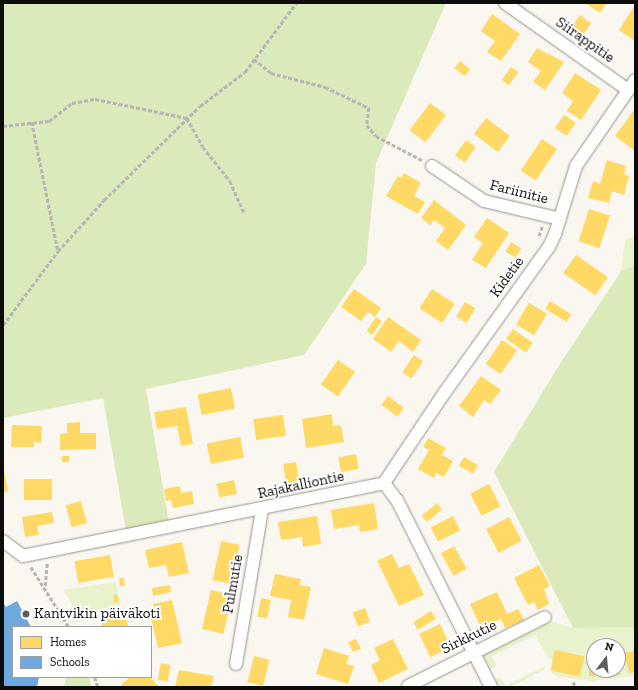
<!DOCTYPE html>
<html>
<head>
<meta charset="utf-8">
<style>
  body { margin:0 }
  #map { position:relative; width:638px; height:690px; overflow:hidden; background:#faf7f0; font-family:"Zilla Slab",serif }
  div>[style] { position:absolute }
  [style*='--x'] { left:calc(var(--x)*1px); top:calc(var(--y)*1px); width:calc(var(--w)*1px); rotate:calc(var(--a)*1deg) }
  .green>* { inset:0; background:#e8f2cd }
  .forest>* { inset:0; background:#dbeaba }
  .homes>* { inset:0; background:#ffd966; transform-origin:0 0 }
  .schools>* { inset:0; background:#6fa8dc }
  .path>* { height:2.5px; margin-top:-1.25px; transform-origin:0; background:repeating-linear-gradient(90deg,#b7b6b5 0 4px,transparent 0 6px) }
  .roads { filter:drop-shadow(0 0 1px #93928f) drop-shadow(0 0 1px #93928f) }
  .minor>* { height:12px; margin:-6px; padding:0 6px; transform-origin:6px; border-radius:6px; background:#fefefd }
  .dots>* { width:11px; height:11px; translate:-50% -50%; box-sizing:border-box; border:2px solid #fff; border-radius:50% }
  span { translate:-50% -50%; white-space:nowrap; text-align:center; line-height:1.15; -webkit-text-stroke:4px #fff; paint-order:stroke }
  .street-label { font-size:15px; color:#0c0c0c }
  .poi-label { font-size:15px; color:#0c0c0c }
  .left { translate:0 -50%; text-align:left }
  .frame { position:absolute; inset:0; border:4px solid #0c0c0c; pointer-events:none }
  .legend { position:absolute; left:12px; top:626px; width:140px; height:52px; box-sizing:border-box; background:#fff; border:1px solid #9e9e9e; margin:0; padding:5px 7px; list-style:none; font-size:12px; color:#0c0c0c }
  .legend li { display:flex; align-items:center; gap:8px; height:20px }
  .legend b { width:20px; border:1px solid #9e9e9e }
  .north { position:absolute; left:586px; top:638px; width:40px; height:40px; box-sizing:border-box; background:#fff; border:1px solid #9e9e9e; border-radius:50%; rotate:16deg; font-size:11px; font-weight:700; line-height:16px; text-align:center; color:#0c0c0c }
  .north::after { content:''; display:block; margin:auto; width:14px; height:18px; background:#5f5e5c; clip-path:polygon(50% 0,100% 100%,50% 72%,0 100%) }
</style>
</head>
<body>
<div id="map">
  <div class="green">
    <div style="clip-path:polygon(635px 236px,635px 266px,621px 271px,625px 240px)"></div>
    <div style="clip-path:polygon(116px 582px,120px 606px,76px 612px,64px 590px)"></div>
    <div style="clip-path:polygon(evenodd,548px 620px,573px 628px,635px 627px,635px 676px,591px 681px,555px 676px,551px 671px,553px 660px,548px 658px,535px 635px,492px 656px,496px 664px,495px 668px,490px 668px,484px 656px,486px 652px,548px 620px,594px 646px,618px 646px,618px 670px,594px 670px,594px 646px)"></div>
    <div style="clip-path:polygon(545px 666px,545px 669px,510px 687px,500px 687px,497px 682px,497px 678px,501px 678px,506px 686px)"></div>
  </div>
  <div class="forest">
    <div style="clip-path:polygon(3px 3px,446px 3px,376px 163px,366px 264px,304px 355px,146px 389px,169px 523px,126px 531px,103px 398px,3px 418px)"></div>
    <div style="clip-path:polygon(635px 266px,635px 627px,573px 628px,494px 472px,558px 367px,621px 271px)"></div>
    <div style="clip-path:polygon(66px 677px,89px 677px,92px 687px,64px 687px)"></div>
  </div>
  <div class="homes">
    <div style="clip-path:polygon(585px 3px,607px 3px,600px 13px)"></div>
    <div style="clip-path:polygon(635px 5px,635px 41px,619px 30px)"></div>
    <div style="clip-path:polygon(492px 14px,520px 34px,501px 61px,487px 52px,495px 41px,481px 31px)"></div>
    <div style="left:580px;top:15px;width:14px;height:16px;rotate:36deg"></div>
    <div style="clip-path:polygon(537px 48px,564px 62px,545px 90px,533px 82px,541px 71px,528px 62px)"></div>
    <div style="left:460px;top:61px;width:13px;height:9px;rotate:39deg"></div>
    <div style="left:511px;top:67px;width:9px;height:16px;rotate:36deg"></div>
    <div style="clip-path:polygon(575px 73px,601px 90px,581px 120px,567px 111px,573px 101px,562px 93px)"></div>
    <div style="left:430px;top:103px;width:20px;height:34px;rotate:37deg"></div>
    <div style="clip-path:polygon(634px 110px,635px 111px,635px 151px,615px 136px)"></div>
    <div style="left:564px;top:115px;width:14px;height:16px;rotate:34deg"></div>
    <div style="left:486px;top:118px;width:30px;height:20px;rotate:37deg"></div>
    <div style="left:542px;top:139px;width:18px;height:38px;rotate:34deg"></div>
    <div style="left:466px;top:140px;width:12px;height:19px;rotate:35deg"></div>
    <div style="clip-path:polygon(607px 160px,626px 166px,624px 174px,629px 176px,624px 195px,612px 191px,609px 203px,588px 198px,593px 181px,600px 184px)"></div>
    <div style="clip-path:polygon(404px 173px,421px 183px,414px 196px,425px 202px,418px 214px,386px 196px,398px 176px,401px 178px)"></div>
    <div style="clip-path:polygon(434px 200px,466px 225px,448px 250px,436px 241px,445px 228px,434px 220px,430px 225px,421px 218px)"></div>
    <div style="left:589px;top:209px;width:22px;height:34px;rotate:18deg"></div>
    <div style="clip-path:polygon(487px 218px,509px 233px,486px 268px,472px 260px,483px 243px,474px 237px)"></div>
    <div style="left:511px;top:242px;width:12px;height:11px;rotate:31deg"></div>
    <div style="left:576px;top:255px;width:39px;height:22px;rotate:35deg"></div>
    <div style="clip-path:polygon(354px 289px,381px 308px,375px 317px,368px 312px,361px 321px,341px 307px)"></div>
    <div style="left:432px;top:289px;width:27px;height:23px;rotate:33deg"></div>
    <div style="left:550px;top:301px;width:25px;height:9px;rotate:32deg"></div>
    <div style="left:465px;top:302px;width:12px;height:17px;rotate:31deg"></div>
    <div style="left:529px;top:303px;width:21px;height:25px;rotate:31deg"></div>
    <div style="left:376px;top:317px;width:7px;height:17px;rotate:34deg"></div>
    <div style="clip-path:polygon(388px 317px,421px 340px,413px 352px,399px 341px,391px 352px,373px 339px)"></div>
    <div style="left:513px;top:329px;width:24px;height:12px;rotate:35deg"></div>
    <div style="left:502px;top:340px;width:18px;height:29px;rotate:34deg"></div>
    <div style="left:414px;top:355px;width:11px;height:21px;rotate:34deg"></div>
    <div style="left:338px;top:360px;width:21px;height:30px;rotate:35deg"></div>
    <div style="clip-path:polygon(481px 376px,501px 390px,490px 404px,484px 400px,473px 417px,459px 406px)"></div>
    <div style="left:231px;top:388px;width:21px;height:34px;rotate:79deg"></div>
    <div style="left:388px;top:396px;width:20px;height:11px;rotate:37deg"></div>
    <div style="clip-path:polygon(186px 407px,193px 444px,181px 446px,177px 426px,157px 429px,154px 412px)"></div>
    <div style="clip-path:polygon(332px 414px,333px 426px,341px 425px,344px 442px,306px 448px,302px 419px)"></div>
    <div style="left:283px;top:415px;width:21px;height:30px;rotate:82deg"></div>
    <div style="clip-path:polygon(80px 422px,80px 433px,96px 433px,96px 449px,60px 450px,60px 434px,67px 433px,67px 423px)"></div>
    <div style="clip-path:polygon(12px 425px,42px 426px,41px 443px,34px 442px,34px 447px,11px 447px)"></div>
    <div style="left:240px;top:437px;width:21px;height:34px;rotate:79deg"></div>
    <div style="clip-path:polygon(428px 438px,446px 448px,442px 455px,453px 461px,444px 477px,436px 473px,434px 478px,418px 469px,429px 450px,423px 447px)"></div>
    <div style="left:356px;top:454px;width:15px;height:18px;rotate:79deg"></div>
    <div style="left:62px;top:456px;width:7px;height:6px"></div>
    <div style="left:464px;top:457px;width:16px;height:10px;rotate:30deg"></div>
    <div style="left:296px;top:462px;width:20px;height:13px;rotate:81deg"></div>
    <div style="clip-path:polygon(3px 466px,8px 491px,3px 492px)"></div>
    <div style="left:24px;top:479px;width:28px;height:21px"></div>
    <div style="left:234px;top:480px;width:14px;height:18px;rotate:78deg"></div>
    <div style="left:489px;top:484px;width:25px;height:21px;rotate:63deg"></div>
    <div style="clip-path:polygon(180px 486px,181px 493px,192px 491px,194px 504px,173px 508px,171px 500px,166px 501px,164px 489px)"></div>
    <div style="left:81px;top:501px;width:23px;height:16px;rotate:75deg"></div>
    <div style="clip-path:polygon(374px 503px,378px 529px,360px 532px,359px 525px,334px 529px,331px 510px)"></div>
    <div style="left:437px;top:503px;width:8px;height:20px;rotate:50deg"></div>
    <div style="clip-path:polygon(52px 512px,54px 523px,37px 526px,39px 535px,25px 537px,22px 517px)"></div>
    <div style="clip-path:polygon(317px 516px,321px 544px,303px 547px,302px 537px,281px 540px,278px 522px)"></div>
    <div style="left:453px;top:516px;width:16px;height:25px;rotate:63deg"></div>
    <div style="left:509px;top:517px;width:27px;height:26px;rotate:62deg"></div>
    <div style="left:221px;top:541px;width:19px;height:40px;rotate:12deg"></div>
    <div style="clip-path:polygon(182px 542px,189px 573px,169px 577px,166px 565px,149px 568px,145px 550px)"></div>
    <div style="left:454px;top:546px;width:26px;height:15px;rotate:61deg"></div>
    <div style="clip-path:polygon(392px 554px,399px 568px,409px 564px,424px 595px,399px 606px,377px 561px)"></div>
    <div style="left:110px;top:555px;width:22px;height:36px;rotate:80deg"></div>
    <div style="clip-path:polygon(539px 565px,550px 586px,544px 589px,549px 604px,538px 610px,534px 602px,528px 605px,514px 578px)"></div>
    <div style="clip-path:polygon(275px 574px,301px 579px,300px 585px,311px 587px,304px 620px,288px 617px,291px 600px,270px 596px)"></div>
    <div style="clip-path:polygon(119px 578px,124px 578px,125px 586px,120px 586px)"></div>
    <div style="clip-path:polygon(170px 585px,171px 592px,153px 596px,152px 588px)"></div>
    <div style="left:211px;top:590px;width:22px;height:40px;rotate:13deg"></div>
    <div style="clip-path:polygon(497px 592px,507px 614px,518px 609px,524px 620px,505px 628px,501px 619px,481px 628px,470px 604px)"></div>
    <div style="clip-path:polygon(113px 595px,118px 595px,119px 602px,114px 603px)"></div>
    <div style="left:261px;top:598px;width:10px;height:19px;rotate:11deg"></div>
    <div style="clip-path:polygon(172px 600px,182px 643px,158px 648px,150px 613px,155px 612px,153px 604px)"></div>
    <div style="left:365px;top:608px;width:15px;height:13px;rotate:70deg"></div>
    <div style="clip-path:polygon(125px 610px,128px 627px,102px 627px,101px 613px)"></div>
    <div style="left:431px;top:611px;width:9px;height:21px;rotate:58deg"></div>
    <div style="left:440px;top:624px;width:26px;height:23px;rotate:65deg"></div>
    <div style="clip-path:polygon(356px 639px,361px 649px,353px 652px,348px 642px)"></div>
    <div style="clip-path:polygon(393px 639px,408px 669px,379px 683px,371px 665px,380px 660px,374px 648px)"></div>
    <div style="clip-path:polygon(324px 648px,349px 656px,346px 664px,354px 666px,348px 684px,316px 674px)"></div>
    <div style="left:555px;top:650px;width:30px;height:21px;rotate:12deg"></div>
    <div style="clip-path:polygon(635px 651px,635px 672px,629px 673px,624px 653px)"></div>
    <div style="clip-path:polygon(594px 655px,594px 670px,618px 670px,619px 655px,620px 675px,589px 676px,589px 656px)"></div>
    <div style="left:254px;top:656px;width:16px;height:27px;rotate:14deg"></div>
    <div style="left:161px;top:663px;width:10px;height:17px;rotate:11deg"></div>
    <div style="clip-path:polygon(179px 670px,214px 676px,211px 687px,175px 687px)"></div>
    <div style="clip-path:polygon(130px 677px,150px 677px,158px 686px,123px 687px,121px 685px)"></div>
  </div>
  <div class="schools">
    <div style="clip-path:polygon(17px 601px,31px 627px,13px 627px,13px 677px,39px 677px,37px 687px,3px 687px,3px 602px,6px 607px)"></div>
  </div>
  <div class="path">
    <div style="--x:254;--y:59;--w:22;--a:39"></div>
    <div style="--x:271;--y:73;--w:56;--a:14.5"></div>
    <div style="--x:325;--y:87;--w:49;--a:25.5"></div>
    <div style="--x:369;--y:108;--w:17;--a:97"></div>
    <div style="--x:367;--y:125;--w:14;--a:51"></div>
    <div style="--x:376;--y:136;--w:52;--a:27.6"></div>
    <div style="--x:32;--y:122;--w:132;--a:78.6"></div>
    <div style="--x:3;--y:126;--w:46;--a:-6.2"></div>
    <div style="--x:49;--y:121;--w:29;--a:-38"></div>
    <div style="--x:72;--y:103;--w:23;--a:-10"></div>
    <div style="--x:95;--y:99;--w:94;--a:11.7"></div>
    <div style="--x:187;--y:118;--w:33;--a:61"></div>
    <div style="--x:203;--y:147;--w:43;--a:51.5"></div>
    <div style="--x:230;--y:181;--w:35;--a:66"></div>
    <div style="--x:539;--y:236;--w:10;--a:-73"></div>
    <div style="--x:3;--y:325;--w:92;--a:-53.4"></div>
    <div style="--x:58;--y:251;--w:69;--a:-48"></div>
    <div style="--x:104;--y:200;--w:134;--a:-44.4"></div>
    <div style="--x:200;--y:106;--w:56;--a:-37.1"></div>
    <div style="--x:245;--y:72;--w:86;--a:-53.5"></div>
    <div style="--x:31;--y:567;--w:71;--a:57.7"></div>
    <div style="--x:45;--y:586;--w:23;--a:-85"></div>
    <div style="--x:95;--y:677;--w:10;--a:73"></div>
    <div style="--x:573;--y:682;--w:6;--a:59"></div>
  </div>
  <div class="roads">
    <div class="minor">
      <div style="--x:505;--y:3;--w:151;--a:35.3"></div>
      <div style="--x:432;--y:166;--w:63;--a:33.9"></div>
      <div style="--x:484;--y:201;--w:78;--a:13.3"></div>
      <div style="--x:384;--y:483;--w:110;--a:-56.2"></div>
      <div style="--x:445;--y:392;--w:178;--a:-54.4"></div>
      <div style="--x:549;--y:247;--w:14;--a:-65"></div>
      <div style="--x:555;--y:234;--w:71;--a:-72.8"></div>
      <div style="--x:576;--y:166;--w:104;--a:-55.5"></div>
      <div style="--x:3;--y:541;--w:25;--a:37"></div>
      <div style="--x:23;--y:556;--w:368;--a:-11.4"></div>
      <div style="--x:384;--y:483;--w:21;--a:53"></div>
      <div style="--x:397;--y:500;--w:209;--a:63.3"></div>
      <div style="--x:236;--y:664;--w:156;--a:-80.4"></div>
      <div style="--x:408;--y:686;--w:153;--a:-26.7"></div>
    </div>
  </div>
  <div class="dots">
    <div style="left:26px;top:614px;background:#5f5e5c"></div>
  </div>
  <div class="street-label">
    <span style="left:585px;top:40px;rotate:35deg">Siirappitie</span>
    <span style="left:519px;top:192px;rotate:14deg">Fariinitie</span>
    <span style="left:507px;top:277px;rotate:-54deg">Kidetie</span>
    <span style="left:301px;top:485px;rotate:-12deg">Rajakalliontie</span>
    <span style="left:233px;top:584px;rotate:-80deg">Pulmutie</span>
    <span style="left:469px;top:637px;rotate:-26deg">Sirkkutie</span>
  </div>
  <div class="poi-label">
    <span class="left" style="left:34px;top:614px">Kantvikin päiväkoti</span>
  </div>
  <div class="frame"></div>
  <ul class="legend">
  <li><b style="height:11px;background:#ffd966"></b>Homes</li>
  <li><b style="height:11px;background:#6fa8dc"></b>Schools</li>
  </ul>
  <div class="north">N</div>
</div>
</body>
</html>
